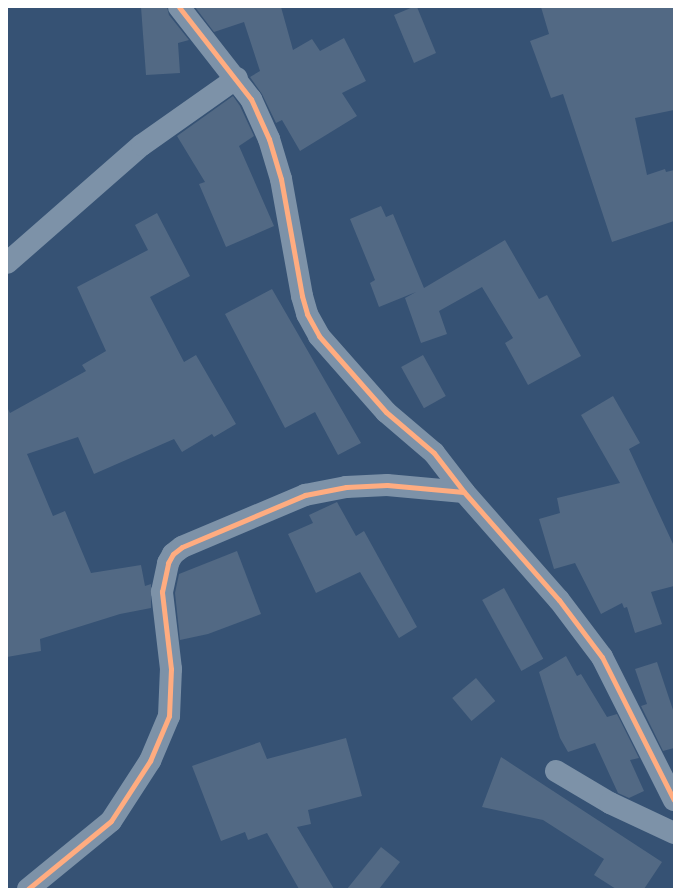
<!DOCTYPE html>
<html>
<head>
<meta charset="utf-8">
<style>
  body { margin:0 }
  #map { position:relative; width:681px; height:896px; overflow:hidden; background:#365274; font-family:"Archivo Narrow",sans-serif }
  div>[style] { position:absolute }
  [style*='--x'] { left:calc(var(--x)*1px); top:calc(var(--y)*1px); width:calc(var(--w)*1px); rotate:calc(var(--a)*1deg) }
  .building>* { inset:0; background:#526984; transform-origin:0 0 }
  .minor>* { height:22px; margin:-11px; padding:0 11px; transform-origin:11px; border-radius:11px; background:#7d92a8 }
  .cycleway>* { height:5px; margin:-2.5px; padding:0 2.5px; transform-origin:2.5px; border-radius:2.5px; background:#ffac80 }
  span { translate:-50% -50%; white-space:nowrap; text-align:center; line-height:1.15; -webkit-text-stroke:3.5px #1b4f8f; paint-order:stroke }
  .frame { position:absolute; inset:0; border:8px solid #fff; pointer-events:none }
</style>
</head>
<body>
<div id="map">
  <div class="building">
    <div style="clip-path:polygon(141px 7px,167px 7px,169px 15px,189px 40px,178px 43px,180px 73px,146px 75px)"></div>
    <div style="clip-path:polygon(195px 7px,281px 7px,293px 50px,312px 39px,320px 51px,344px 38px,366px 81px,342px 93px,357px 116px,300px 151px,282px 120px,276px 123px,262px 94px,250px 77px,260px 71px,244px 22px,214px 32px)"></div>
    <div style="clip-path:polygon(413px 7px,417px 7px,436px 53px,414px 63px,394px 15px)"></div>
    <div style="clip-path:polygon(541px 7px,674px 7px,674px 110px,635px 118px,647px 175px,665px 169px,666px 172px,674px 170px,674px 221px,612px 242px,563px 94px,551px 98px,530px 41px,549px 34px)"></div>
    <div style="clip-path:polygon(233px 96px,240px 106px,254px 136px,239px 146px,274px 226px,226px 247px,199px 184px,205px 182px,177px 136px)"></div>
    <div style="clip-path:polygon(381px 206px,386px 217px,393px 214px,424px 288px,505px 240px,539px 299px,547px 295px,581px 356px,528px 385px,505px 343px,513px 338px,482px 287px,439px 311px,447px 334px,421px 343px,405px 298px,416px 292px,379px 307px,370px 283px,375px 280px,350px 219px)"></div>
    <div style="clip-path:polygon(157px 213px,190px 276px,150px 297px,184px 362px,196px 355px,236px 424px,214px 437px,212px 434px,182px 452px,174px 439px,94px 474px,78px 437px,27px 454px,53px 516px,65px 511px,91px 573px,141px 565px,145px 586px,151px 584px,151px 608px,120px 614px,40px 639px,41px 651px,7px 657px,7px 407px,10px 413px,86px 371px,82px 365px,106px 351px,77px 287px,148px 250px,135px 225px)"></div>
    <div style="clip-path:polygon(272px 289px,361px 443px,338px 455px,315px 412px,285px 428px,225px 314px)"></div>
    <div style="left:423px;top:355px;width:47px;height:25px;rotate:61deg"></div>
    <div style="clip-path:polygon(613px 396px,640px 443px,629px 449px,674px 546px,674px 586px,651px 592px,662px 624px,635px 633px,627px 607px,624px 608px,622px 603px,601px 614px,575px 563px,554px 569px,539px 519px,560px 513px,557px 498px,620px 483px,581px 415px)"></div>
    <div style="clip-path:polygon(337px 502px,356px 536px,364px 531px,417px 627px,399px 638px,360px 572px,316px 593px,288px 534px,313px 523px,309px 515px)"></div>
    <div style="clip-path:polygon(237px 551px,261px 614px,208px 634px,180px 640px,175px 593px,179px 574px)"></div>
    <div style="left:504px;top:588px;width:81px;height:25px;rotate:61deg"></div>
    <div style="clip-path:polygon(566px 656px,577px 676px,581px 674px,607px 717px,617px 714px,639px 758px,630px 760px,644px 791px,629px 798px,618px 793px,595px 743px,568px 752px,560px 738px,539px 672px)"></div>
    <div style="clip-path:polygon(657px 662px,674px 713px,674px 748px,663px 751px,641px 706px,647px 704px,635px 669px)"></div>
    <div style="left:476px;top:678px;width:30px;height:31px;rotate:50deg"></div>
    <div style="clip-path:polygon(346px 738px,362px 796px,308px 810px,311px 824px,297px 827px,334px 889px,299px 889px,267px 833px,248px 840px,245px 832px,221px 841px,192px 766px,260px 742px,267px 759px)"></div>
    <div style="clip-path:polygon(501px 757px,662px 862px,644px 889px,616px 889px,594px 875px,604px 859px,543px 820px,482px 807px)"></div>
    <div style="clip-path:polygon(381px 847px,400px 862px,379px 889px,347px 889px)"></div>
  </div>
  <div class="minor">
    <div style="--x:179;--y:7;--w:117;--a:52"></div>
    <div style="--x:251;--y:99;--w:44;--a:65.8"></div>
    <div style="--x:269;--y:139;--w:42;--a:73.3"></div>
    <div style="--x:281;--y:179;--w:119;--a:79.8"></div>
    <div style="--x:302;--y:296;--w:19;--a:74"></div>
    <div style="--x:307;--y:314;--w:25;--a:61"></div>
    <div style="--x:319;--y:336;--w:101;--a:48.6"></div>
    <div style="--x:386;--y:412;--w:63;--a:40.5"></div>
    <div style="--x:434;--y:453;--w:49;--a:52.4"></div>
    <div style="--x:464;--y:492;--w:144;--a:48.7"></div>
    <div style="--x:559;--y:600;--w:71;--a:53"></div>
    <div style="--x:602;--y:657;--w:160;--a:63.3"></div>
    <div style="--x:7;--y:263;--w:179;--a:-41.2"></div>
    <div style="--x:142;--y:145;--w:116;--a:-35.2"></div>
    <div style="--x:556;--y:771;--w:63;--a:30.7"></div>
    <div style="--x:610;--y:803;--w:71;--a:25.1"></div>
    <div style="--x:28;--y:889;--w:107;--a:-39.3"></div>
    <div style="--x:111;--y:821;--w:72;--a:-57"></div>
    <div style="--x:150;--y:761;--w:49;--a:-67.1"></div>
    <div style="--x:169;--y:716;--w:47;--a:-87.6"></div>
    <div style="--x:171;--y:669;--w:78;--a:-96.7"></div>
    <div style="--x:162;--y:592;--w:30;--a:-78"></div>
    <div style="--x:168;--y:563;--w:10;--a:-61"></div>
    <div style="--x:173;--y:554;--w:11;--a:-38"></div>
    <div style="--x:182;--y:547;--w:134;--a:-22.9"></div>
    <div style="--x:305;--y:495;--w:42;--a:-11"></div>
    <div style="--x:346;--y:487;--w:41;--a:-2.8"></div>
    <div style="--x:387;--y:485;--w:77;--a:5.2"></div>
  </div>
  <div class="cycleway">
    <div style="--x:179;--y:7;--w:117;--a:52"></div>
    <div style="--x:251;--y:99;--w:44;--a:65.8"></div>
    <div style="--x:269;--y:139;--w:42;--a:73.3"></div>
    <div style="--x:281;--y:179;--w:119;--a:79.8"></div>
    <div style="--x:302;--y:296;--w:19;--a:74"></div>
    <div style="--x:307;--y:314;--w:25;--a:61"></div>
    <div style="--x:319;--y:336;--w:101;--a:48.6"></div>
    <div style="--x:386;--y:412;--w:63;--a:40.5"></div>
    <div style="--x:434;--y:453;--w:49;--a:52.4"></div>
    <div style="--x:464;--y:492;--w:144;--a:48.7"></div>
    <div style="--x:559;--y:600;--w:71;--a:53"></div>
    <div style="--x:602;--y:657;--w:160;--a:63.3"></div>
    <div style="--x:28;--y:889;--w:107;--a:-39.3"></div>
    <div style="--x:111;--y:821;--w:72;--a:-57"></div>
    <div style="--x:150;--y:761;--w:49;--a:-67.1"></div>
    <div style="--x:169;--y:716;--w:47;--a:-87.6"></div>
    <div style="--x:171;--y:669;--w:78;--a:-96.7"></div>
    <div style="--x:162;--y:592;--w:30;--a:-78"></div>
    <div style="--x:168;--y:563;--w:10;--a:-61"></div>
    <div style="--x:173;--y:554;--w:11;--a:-38"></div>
    <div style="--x:182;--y:547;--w:134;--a:-22.9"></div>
    <div style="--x:305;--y:495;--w:42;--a:-11"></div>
    <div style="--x:346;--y:487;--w:41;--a:-2.8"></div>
    <div style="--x:387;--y:485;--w:77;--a:5.2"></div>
  </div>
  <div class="frame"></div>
</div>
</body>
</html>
